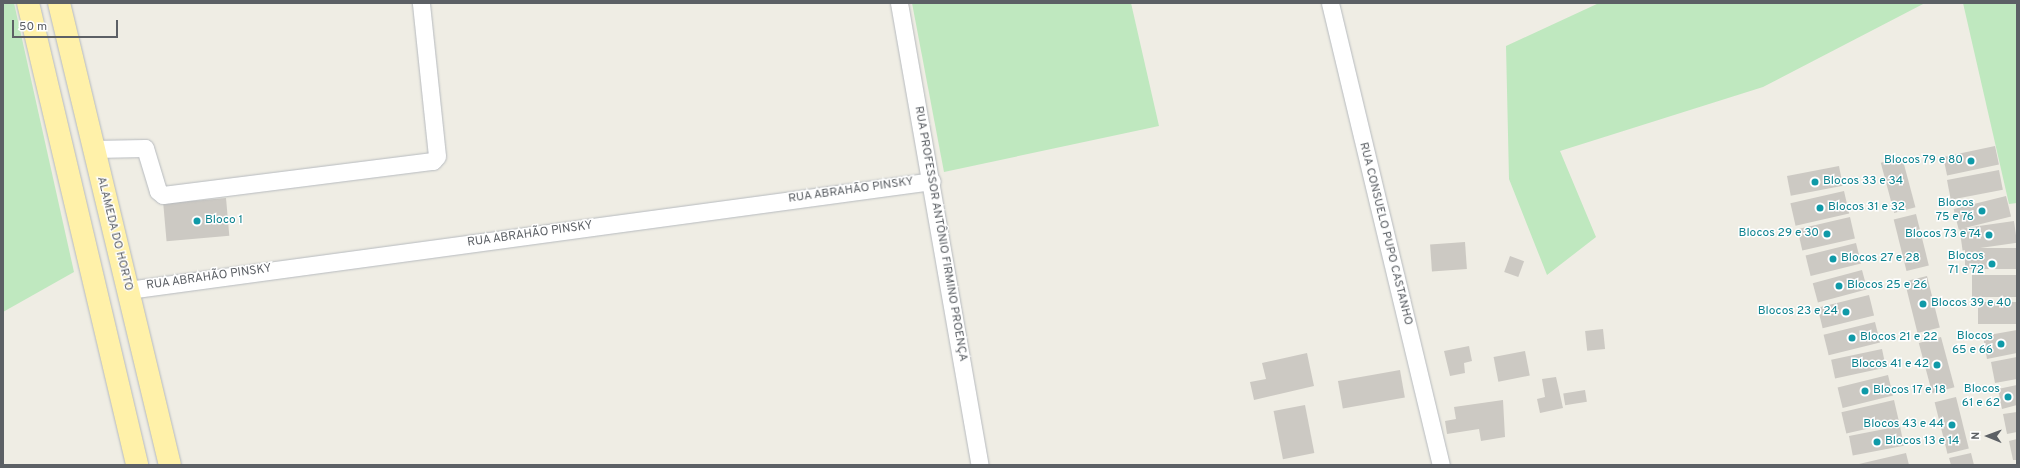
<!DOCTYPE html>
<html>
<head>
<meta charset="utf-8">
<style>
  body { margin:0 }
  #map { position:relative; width:2020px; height:468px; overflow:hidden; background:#efede4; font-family:Overpass,sans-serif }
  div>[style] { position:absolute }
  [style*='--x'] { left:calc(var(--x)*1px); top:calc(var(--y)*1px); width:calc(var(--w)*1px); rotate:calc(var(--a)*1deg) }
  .green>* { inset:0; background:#bfe8bf }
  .building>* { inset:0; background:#ccc9c3; transform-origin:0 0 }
  .roads { filter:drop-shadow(0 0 1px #b6babe) drop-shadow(0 0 1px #b6babe) }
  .minor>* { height:17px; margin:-8.5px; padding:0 8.5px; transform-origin:8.5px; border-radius:8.5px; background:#fff }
  .major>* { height:22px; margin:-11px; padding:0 11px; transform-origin:11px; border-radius:11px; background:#fff1a9 }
  .dots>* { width:11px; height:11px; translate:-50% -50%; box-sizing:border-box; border:2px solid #fff; border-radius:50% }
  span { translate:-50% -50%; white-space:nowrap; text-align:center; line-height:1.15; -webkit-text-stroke:3px #fff; paint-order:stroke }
  .culture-label { font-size:12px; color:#0d838f }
  .right { translate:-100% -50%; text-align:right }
  .left { translate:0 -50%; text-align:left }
  .street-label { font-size:12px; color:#5c6065 }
  .frame { position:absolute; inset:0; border:4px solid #5c6065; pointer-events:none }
  .north { position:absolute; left:1968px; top:416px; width:40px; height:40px; -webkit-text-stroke:3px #fff; paint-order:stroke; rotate:271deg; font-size:11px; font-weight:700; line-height:16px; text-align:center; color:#5c6065 }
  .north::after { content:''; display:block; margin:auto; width:14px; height:18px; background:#5c6065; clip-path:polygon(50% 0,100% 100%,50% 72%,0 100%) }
  .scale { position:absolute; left:12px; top:20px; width:106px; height:18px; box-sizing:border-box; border:2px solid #5c6065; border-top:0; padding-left:5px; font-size:12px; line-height:14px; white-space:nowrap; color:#5c6065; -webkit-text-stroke:3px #fff; paint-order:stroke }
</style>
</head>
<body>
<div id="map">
  <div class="green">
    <div style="clip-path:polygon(3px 3px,14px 3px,74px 272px,3px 312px)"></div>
    <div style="clip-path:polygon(912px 3px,1131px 3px,1159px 126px,944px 172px)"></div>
    <div style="clip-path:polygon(1599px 3px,1925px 3px,1763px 87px,1560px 151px,1596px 237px,1547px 275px,1509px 179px,1506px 46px)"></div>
    <div style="clip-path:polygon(1963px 3px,2017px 3px,2017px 203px,2009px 204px)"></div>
  </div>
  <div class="building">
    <div style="left:1995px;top:146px;width:19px;height:53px;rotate:78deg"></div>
    <div style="left:1902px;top:157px;width:52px;height:22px;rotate:75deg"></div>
    <div style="left:1839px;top:166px;width:20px;height:53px;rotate:79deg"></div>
    <div style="left:1999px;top:170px;width:20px;height:53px;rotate:79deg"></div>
    <div style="left:1844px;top:191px;width:23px;height:55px;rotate:77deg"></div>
    <div style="left:2006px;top:196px;width:21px;height:54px;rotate:76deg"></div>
    <div style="left:226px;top:198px;width:38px;height:63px;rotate:85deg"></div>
    <div style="left:1916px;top:214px;width:53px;height:23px;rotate:76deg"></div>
    <div style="left:1850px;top:217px;width:22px;height:54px;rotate:77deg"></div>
    <div style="left:2014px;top:221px;width:22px;height:55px;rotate:82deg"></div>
    <div style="left:1465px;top:242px;width:27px;height:35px;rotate:86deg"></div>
    <div style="left:1856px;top:243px;width:21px;height:52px;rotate:76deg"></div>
    <div style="left:2017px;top:248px;width:21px;height:52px;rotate:90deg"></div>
    <div style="left:1510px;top:256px;width:15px;height:17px;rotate:20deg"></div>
    <div style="left:1862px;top:270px;width:20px;height:51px;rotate:75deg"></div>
    <div style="left:2017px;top:275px;width:22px;height:45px;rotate:90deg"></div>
    <div style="left:1927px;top:276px;width:53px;height:23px;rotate:76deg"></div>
    <div style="left:1869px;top:295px;width:21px;height:53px;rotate:76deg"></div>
    <div style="left:2017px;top:302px;width:22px;height:39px;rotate:90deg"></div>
    <div style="left:1875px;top:322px;width:21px;height:53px;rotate:76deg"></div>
    <div style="left:1603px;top:329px;width:20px;height:18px;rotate:84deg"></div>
    <div style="clip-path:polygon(2017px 330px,2017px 353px,1987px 359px,1983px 336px)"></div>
    <div style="left:1941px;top:337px;width:52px;height:23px;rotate:75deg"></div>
    <div style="clip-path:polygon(1469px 346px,1472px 361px,1464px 363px,1465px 373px,1450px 376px,1444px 351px)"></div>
    <div style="left:1882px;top:349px;width:19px;height:52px;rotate:78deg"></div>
    <div style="left:1525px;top:351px;width:25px;height:32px;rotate:79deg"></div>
    <div style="clip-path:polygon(1307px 353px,1314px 386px,1254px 400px,1250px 382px,1266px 379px,1262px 363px)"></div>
    <div style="clip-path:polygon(2017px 357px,2017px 379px,1995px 383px,1991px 362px)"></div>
    <div style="left:1400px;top:370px;width:28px;height:63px;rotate:80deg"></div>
    <div style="left:1888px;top:375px;width:21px;height:52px;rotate:76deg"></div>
    <div style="clip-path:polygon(1556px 377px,1563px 408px,1540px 413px,1537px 399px,1545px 397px,1542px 379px)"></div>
    <div style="clip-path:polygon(2017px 385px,2017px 405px,2002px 409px,1998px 389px)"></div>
    <div style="left:1585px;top:390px;width:12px;height:22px;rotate:81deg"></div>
    <div style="left:1956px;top:397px;width:53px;height:22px;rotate:76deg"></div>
    <div style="clip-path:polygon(1503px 400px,1505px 437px,1481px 441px,1479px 429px,1447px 434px,1445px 421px,1456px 419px,1454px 407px)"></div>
    <div style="left:1894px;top:400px;width:22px;height:54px;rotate:77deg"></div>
    <div style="left:1305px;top:405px;width:49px;height:32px;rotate:79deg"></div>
    <div style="clip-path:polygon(2017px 412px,2017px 432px,2007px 434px,2003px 414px)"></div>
    <div style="left:1900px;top:426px;width:20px;height:52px;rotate:79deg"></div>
    <div style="clip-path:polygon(2017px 439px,2017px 460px,2013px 460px,2009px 441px)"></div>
    <div style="clip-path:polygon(1906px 453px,1909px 465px,1859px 465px,1859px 464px)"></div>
    <div style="clip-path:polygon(1971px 453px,1974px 465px,1951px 465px,1949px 458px)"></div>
  </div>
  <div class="roads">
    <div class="minor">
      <div style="--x:899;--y:3;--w:469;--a:80.1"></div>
      <div style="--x:1330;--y:3;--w:475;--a:76.5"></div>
      <div style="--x:93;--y:149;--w:52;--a:-1.1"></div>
      <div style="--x:145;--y:148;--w:45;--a:73.2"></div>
      <div style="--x:158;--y:191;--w:6;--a:39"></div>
      <div style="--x:163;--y:195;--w:272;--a:-7.2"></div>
      <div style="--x:433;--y:161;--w:6;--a:-51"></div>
      <div style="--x:437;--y:156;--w:154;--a:-96"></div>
      <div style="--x:128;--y:290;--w:811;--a:-7.72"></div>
    </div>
    <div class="major">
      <div style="--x:28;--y:3;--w:475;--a:76.7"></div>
      <div style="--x:59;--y:3;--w:475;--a:76.5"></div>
    </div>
  </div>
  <div class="dots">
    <div style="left:1971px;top:161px;background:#0f9aa8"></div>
    <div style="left:1815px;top:182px;background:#0f9aa8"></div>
    <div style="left:1820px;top:208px;background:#0f9aa8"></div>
    <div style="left:1982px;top:211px;background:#0f9aa8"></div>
    <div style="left:197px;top:221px;background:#0f9aa8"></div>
    <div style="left:1827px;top:234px;background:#0f9aa8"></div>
    <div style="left:1989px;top:235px;background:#0f9aa8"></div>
    <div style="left:1833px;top:259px;background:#0f9aa8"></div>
    <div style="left:1992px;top:264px;background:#0f9aa8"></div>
    <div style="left:1839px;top:286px;background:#0f9aa8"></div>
    <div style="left:1923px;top:304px;background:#0f9aa8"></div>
    <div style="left:1846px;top:312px;background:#0f9aa8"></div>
    <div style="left:1852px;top:338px;background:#0f9aa8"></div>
    <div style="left:2001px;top:344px;background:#0f9aa8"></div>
    <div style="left:1937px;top:365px;background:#0f9aa8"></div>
    <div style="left:1865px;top:391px;background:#0f9aa8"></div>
    <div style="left:2008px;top:397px;background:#0f9aa8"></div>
    <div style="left:1952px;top:425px;background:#0f9aa8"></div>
    <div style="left:1877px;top:442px;background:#0f9aa8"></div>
  </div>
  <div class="culture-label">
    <span class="right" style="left:1963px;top:161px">Blocos 79 e 80</span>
    <span class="left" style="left:1823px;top:182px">Blocos 33 e 34</span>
    <span class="right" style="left:1974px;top:211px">Blocos<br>75 e 76</span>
    <span class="left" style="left:1828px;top:208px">Blocos 31 e 32</span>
    <span class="left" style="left:205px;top:221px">Bloco 1</span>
    <span class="right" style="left:1819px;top:234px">Blocos 29 e 30</span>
    <span class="right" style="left:1981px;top:235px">Blocos 73 e 74</span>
    <span class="right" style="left:1984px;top:264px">Blocos<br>71 e 72</span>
    <span class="left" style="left:1841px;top:259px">Blocos 27 e 28</span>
    <span class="left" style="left:1847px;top:286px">Blocos 25 e 26</span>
    <span class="left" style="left:1931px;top:304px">Blocos 39 e 40</span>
    <span class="right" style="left:1838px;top:312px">Blocos 23 e 24</span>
    <span class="right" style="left:1993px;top:344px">Blocos<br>65 e 66</span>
    <span class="left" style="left:1860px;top:338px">Blocos 21 e 22</span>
    <span class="right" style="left:1929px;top:365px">Blocos 41 e 42</span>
    <span class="right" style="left:2000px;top:397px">Blocos<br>61 e 62</span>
    <span class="left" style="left:1873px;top:391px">Blocos 17 e 18</span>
    <span class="right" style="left:1944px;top:425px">Blocos 43 e 44</span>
    <span class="left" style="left:1885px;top:442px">Blocos 13 e 14</span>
  </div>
  <div class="street-label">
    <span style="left:851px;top:191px;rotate:-8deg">RUA ABRAHÃO PINSKY</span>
    <span style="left:114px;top:234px;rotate:76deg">ALAMEDA DO HORTO</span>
    <span style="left:940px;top:234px;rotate:80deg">RUA PROFESSOR ANTÔNIO FIRMINO PROENÇA</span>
    <span style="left:1385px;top:234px;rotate:76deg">RUA CONSUELO PUPO CASTANHO</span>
    <span style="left:530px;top:235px;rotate:-8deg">RUA ABRAHÃO PINSKY</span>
    <span style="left:209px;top:278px;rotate:-8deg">RUA ABRAHÃO PINSKY</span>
  </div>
  <div class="frame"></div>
  <div class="north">N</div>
  <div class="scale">50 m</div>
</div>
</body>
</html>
